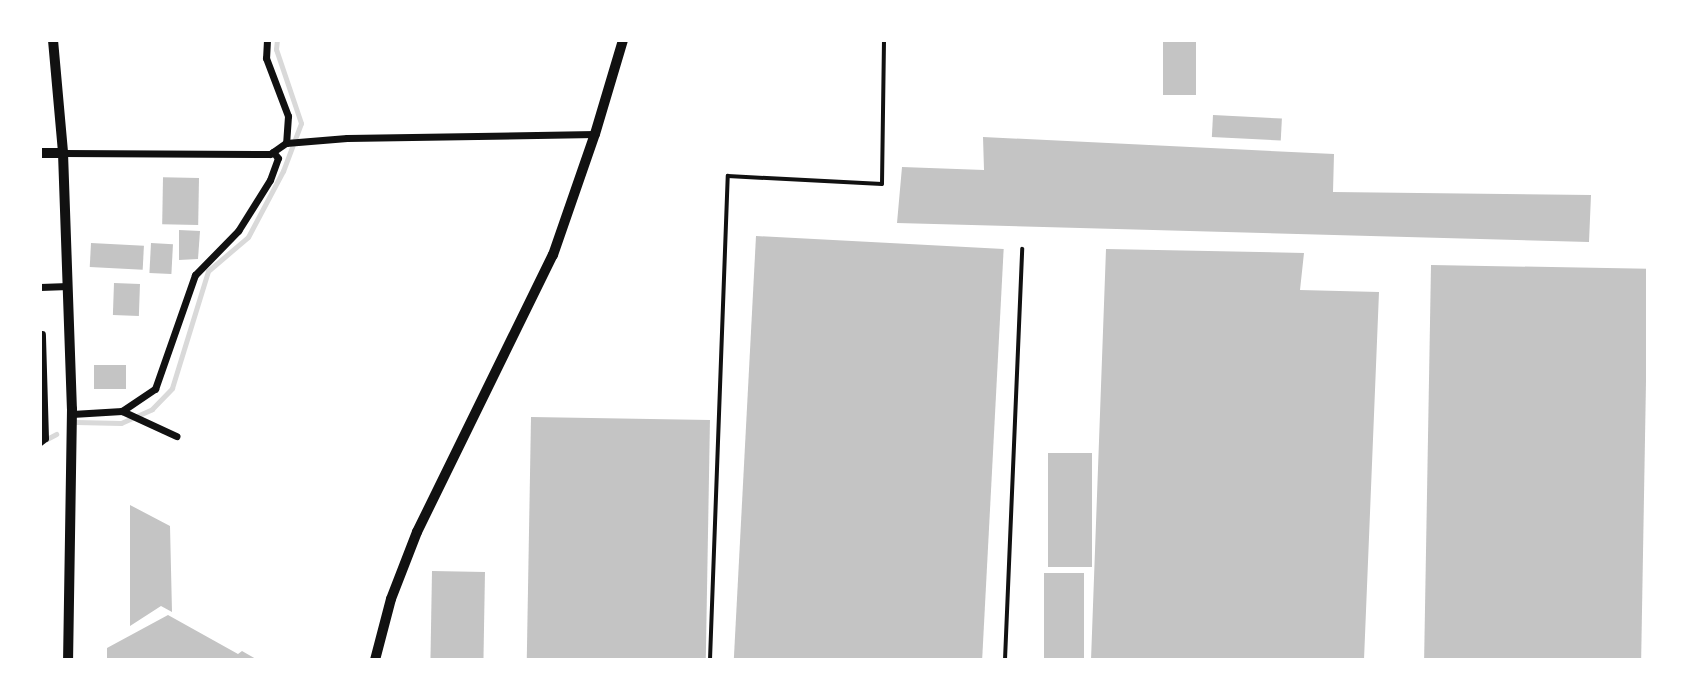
<!DOCTYPE html>
<html>
<head>
<meta charset="utf-8">
<style>
  body { margin:0 }
  #map { position:relative; width:1688px; height:700px; overflow:hidden; background:#fff; font-family:Commissioner,sans-serif }
  div>[style] { position:absolute }
  [style*='--x'] { left:calc(var(--x)*1px); top:calc(var(--y)*1px); width:calc(var(--w)*1px); rotate:calc(var(--a)*1deg) }
  .stream>* { height:5px; margin:-2.5px; padding:0 2.5px; transform-origin:2.5px; border-radius:2.5px; background:#d9d9d9 }
  .building>* { inset:0; background:#c4c4c4; transform-origin:0 0 }
  .service>* { height:3.5px; margin:-1.75px; padding:0 1.75px; transform-origin:1.75px; border-radius:1.75px; background:#111 }
  .minor>* { height:7px; margin:-3.5px; padding:0 3.5px; transform-origin:3.5px; border-radius:3.5px; background:#111 }
  .tertiary>* { height:10px; margin:-5px; padding:0 5px; transform-origin:5px; border-radius:5px; background:#111 }
  span { translate:-50% -50%; white-space:nowrap; text-align:center; line-height:1.15; -webkit-text-stroke:5px #fff; paint-order:stroke }
  .frame { position:absolute; inset:0; border:42px solid #fff; pointer-events:none }
</style>
</head>
<body>
<div id="map">
  <div class="stream">
    <div style="--x:76;--y:422;--w:45;--a:1.3"></div>
    <div style="--x:121;--y:423;--w:34;--a:-24"></div>
    <div style="--x:152;--y:409;--w:29;--a:-46"></div>
    <div style="--x:172;--y:388;--w:122;--a:-72.9"></div>
    <div style="--x:208;--y:271;--w:52;--a:-40.4"></div>
    <div style="--x:248;--y:237;--w:75;--a:-62.1"></div>
    <div style="--x:283;--y:171;--w:51;--a:-69.4"></div>
    <div style="--x:301;--y:123;--w:78;--a:-108.7"></div>
    <div style="--x:276;--y:49;--w:9;--a:-84"></div>
    <div style="--x:43;--y:441;--w:15;--a:-28"></div>
  </div>
  <div class="building">
    <div style="left:1163px;top:40px;width:33px;height:55px"></div>
    <div style="left:1213px;top:115px;width:69px;height:22px;rotate:3deg"></div>
    <div style="clip-path:polygon(983px 137px,1334px 154px,1333px 192px,1591px 195px,1589px 242px,897px 223px,902px 167px,984px 170px)"></div>
    <div style="left:199px;top:178px;width:47px;height:36px;rotate:91deg"></div>
    <div style="clip-path:polygon(179px 230px,200px 231px,198px 259px,179px 260px)"></div>
    <div style="left:756px;top:236px;width:248px;height:424px;rotate:3deg"></div>
    <div style="left:91px;top:243px;width:53px;height:24px;rotate:3deg"></div>
    <div style="left:151px;top:243px;width:22px;height:30px;rotate:3deg"></div>
    <div style="clip-path:polygon(1106px 249px,1304px 253px,1300px 290px,1379px 292px,1364px 660px,1091px 660px)"></div>
    <div style="left:1431px;top:265px;width:217px;height:395px;rotate:1deg"></div>
    <div style="left:114px;top:283px;width:26px;height:32px;rotate:2deg"></div>
    <div style="left:126px;top:365px;width:24px;height:32px;rotate:90deg"></div>
    <div style="left:531px;top:417px;width:179px;height:243px;rotate:1deg"></div>
    <div style="left:1048px;top:453px;width:44px;height:114px"></div>
    <div style="clip-path:polygon(130px 505px,170px 526px,172px 612px,161px 606px,130px 626px)"></div>
    <div style="left:432px;top:571px;width:53px;height:89px;rotate:1deg"></div>
    <div style="left:1044px;top:573px;width:40px;height:87px"></div>
    <div style="clip-path:polygon(168px 615px,238px 654px,242px 651px,258px 660px,107px 660px,107px 648px)"></div>
  </div>
  <div class="service">
    <div style="--x:710;--y:660;--w:484;--a:-87.9"></div>
    <div style="--x:728;--y:176;--w:154;--a:3"></div>
    <div style="--x:882;--y:184;--w:144;--a:-89.2"></div>
    <div style="--x:1005;--y:660;--w:411;--a:-87.6"></div>
  </div>
  <div class="minor">
    <div style="--x:267;--y:40;--w:18;--a:93"></div>
    <div style="--x:266;--y:58;--w:62;--a:69.2"></div>
    <div style="--x:288;--y:116;--w:27;--a:94"></div>
    <div style="--x:63;--y:153;--w:207;--a:0.3"></div>
    <div style="--x:270;--y:154;--w:19;--a:-35"></div>
    <div style="--x:286;--y:143;--w:61;--a:-4.7"></div>
    <div style="--x:347;--y:138;--w:248;--a:-0.9"></div>
    <div style="--x:40;--y:287;--w:28;--a:-2"></div>
    <div style="--x:122;--y:411;--w:60;--a:24.8"></div>
    <div style="--x:72;--y:414;--w:50;--a:-3.4"></div>
    <div style="--x:122;--y:411;--w:40;--a:-34"></div>
    <div style="--x:155;--y:389;--w:121;--a:-70.7"></div>
    <div style="--x:195;--y:275;--w:62;--a:-45.7"></div>
    <div style="--x:238;--y:231;--w:60;--a:-57.9"></div>
    <div style="--x:270;--y:180;--w:23;--a:-70"></div>
    <div style="--x:278;--y:158;--w:8;--a:-130"></div>
    <div style="--x:40;--y:442;--w:6;--a:-39"></div>
    <div style="--x:45;--y:438;--w:104;--a:-91.7"></div>
  </div>
  <div class="tertiary">
    <div style="--x:53;--y:40;--w:113;--a:84.9"></div>
    <div style="--x:63;--y:153;--w:256;--a:88"></div>
    <div style="--x:72;--y:409;--w:251;--a:90.9"></div>
    <div style="--x:40;--y:153;--w:23;--a:0"></div>
    <div style="--x:375;--y:660;--w:63;--a:-75.3"></div>
    <div style="--x:391;--y:599;--w:72;--a:-68.8"></div>
    <div style="--x:417;--y:532;--w:309;--a:-63.9"></div>
    <div style="--x:553;--y:255;--w:128;--a:-70.9"></div>
    <div style="--x:595;--y:134;--w:98;--a:-73.4"></div>
  </div>
  <div class="frame"></div>
</div>
</body>
</html>
